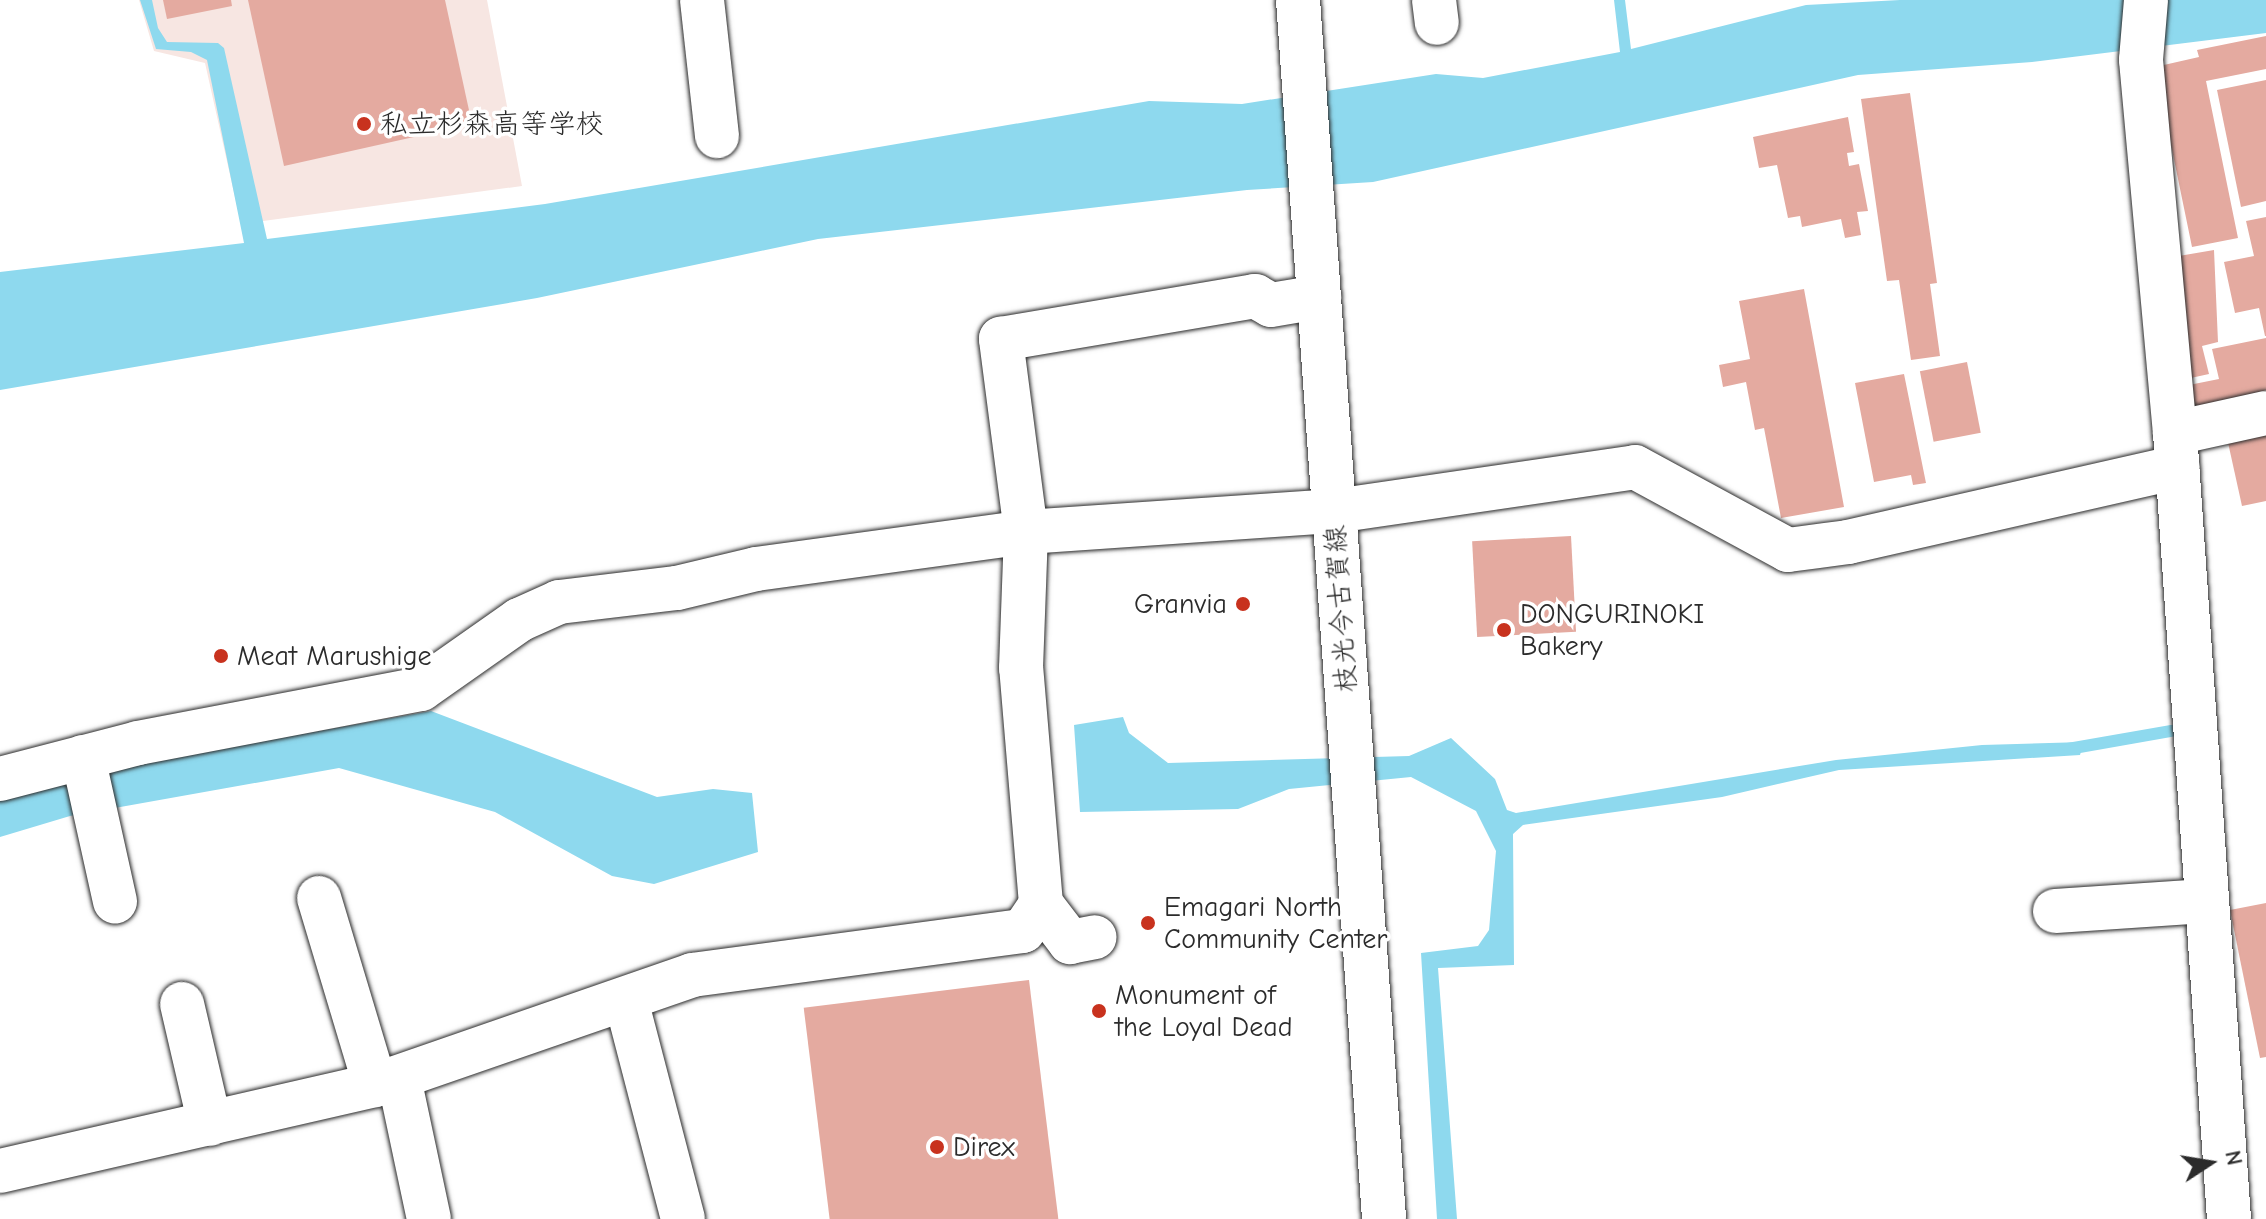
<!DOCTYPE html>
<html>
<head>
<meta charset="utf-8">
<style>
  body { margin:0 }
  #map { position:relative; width:2266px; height:1219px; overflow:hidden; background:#fff; font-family:"Comic Neue","Klee One",sans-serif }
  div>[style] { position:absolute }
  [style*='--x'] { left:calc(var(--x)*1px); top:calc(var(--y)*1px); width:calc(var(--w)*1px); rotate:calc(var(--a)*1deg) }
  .built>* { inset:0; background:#f7e6e2 }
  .water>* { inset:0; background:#8ed9ee }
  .stream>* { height:12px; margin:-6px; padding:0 6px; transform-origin:6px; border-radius:6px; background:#8ed9ee }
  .building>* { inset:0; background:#e4aaa0; transform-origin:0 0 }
  .roads { filter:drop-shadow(0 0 2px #2b2b2b) drop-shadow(0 0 2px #2b2b2b) }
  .minor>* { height:44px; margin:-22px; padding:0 22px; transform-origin:22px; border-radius:22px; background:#fff }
  .major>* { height:44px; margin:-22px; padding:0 22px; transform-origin:22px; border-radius:22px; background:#fff }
  .dots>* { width:22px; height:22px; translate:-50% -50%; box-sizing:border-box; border:4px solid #fff; border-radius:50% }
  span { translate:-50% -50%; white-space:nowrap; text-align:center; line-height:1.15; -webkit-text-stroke:7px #fff; paint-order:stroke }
  .poi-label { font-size:28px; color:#2b2b2b }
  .left { translate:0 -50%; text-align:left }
  .right { translate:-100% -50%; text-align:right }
  .street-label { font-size:28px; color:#2b2b2b }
  .north { position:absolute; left:2170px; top:1123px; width:80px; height:80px; -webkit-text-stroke:6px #fff; paint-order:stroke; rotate:78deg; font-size:22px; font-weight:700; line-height:32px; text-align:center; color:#2b2b2b }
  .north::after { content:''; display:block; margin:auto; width:28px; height:36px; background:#2b2b2b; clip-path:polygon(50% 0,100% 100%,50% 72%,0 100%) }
</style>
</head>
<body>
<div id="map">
  <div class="built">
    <div style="clip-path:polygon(139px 0,487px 0,522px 186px,241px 224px,205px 63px,154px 51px)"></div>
  </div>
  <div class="water">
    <div style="clip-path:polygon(140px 0,152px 0,158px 28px,167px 42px,218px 43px,224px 48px,267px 239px,545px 204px,1149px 101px,1242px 104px,1436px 74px,1483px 78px,1620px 52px,1614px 0,1625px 0,1631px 49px,1806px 5px,1900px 0,2266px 0,2266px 33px,2032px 62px,1858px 75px,1373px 182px,1247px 190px,818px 239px,537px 298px,0 390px,0 272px,244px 243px,207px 60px,191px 52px,156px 49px)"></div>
    <div style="clip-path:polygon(431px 711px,657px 797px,713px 789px,752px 793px,758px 852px,654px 884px,612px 876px,495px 812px,339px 768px,70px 816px,0 837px,0 800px,93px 771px)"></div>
    <div style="clip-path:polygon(1123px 717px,1129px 733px,1168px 763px,1409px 756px,1451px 738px,1495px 779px,1507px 810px,1516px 813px,1836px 760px,1982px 745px,2084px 742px,2080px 755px,1839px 770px,1722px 797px,1523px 825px,1513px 834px,1514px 965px,1438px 968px,1457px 1219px,1437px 1219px,1421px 953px,1478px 946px,1489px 930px,1496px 851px,1476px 811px,1411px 777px,1289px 789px,1238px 809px,1080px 812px,1074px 725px)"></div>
  </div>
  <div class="stream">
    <div style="--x:2068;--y:749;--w:105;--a:-9.9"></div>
  </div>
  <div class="building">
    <div style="clip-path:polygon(163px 0,231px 0,232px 6px,167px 19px)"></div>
    <div style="clip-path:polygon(248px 0,445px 0,472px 124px,284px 166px)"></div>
    <div style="clip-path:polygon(2266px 36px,2266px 69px,2206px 81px,2238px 238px,2192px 247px,2155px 67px,2199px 57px,2197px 50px)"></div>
    <div style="clip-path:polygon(2266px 80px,2266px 201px,2241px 207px,2217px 90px)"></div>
    <div style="clip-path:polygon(1910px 93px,1937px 283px,1930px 284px,1940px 356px,1911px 360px,1899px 280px,1887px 281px,1861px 99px)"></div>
    <div style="clip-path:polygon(1848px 117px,1854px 152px,1847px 153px,1849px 166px,1859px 164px,1868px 211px,1857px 212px,1861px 235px,1845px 238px,1841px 219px,1802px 227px,1800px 216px,1788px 218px,1777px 165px,1759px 168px,1753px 137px)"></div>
    <div style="clip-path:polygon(2266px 217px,2266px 336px,2265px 336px,2259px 308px,2235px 313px,2224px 262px,2254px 256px,2246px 221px)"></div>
    <div style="clip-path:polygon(2214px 250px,2218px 342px,2202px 346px,2209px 374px,2177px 381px,2173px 257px)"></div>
    <div style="clip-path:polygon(1804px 289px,1844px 507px,1781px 518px,1764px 428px,1755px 430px,1746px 382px,1723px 387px,1719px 365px,1750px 359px,1739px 301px)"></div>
    <div style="clip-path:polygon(2266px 338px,2266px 400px,2185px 417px,2179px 387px,2219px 379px,2212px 349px)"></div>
    <div style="left:1967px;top:362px;width:72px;height:48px;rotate:79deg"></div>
    <div style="clip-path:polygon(1904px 374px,1926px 483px,1913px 485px,1911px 475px,1874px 482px,1855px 383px)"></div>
    <div style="clip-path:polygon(2266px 429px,2266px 501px,2242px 506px,2227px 438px)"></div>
    <div style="left:1571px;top:536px;width:96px;height:99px;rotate:87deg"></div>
    <div style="clip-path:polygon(2266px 903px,2266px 1057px,2260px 1058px,2230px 910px)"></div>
    <div style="left:1029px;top:980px;width:241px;height:227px;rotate:83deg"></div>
  </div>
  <div class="roads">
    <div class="minor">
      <div style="--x:702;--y:0;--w:137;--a:83.7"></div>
      <div style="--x:1434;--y:0;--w:23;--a:83"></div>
      <div style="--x:2146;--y:0;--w:60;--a:94.8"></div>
      <div style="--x:2141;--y:60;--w:375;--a:84.8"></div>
      <div style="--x:2175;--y:433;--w:788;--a:86.07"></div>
      <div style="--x:2175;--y:433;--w:93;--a:-12.4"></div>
      <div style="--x:83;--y:757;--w:148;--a:77.5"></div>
      <div style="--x:0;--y:779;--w:143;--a:-14.6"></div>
      <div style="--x:138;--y:743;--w:288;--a:-10.8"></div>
      <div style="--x:421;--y:689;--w:120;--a:-35.1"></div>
      <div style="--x:519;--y:620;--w:44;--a:-24.2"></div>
      <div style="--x:559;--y:602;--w:119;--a:-6.8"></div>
      <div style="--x:677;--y:588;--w:81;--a:-13.5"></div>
      <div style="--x:756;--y:569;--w:273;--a:-7.8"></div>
      <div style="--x:1026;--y:532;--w:310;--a:-3.9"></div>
      <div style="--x:1335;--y:511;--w:303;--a:-8.3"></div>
      <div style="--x:1635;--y:467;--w:174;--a:28.5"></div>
      <div style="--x:1788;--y:550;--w:61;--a:-7.6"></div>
      <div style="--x:1848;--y:542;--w:338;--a:-12.8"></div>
      <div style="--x:319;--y:898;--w:195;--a:73.3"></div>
      <div style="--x:1041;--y:904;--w:48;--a:52.7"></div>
      <div style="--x:1070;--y:942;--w:25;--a:-11"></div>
      <div style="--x:2055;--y:911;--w:151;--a:-3.8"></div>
      <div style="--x:626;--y:1000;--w:226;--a:75.4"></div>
      <div style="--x:182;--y:1004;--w:123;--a:76.9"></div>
      <div style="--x:399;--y:1078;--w:144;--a:78"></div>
      <div style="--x:0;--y:1171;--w:385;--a:-12.9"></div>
      <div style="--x:375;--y:1085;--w:336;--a:-19.1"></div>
      <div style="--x:692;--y:975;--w:334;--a:-7.6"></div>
      <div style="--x:1023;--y:931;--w:32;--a:-56"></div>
      <div style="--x:1041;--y:904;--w:237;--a:-94.8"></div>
      <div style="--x:1021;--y:668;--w:136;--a:-87.9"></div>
      <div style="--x:1026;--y:532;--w:195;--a:-97.4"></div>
      <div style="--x:1001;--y:339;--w:258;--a:-9.6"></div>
      <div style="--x:1255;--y:296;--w:18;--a:29"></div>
      <div style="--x:1271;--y:305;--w:49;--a:-9.5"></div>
    </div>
    <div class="major">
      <div style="--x:1298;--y:0;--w:1222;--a:85.96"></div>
    </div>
  </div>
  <div class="dots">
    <div style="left:364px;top:124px;background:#c8321e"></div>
    <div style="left:1243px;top:604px;background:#c8321e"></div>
    <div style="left:1504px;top:630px;background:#c8321e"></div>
    <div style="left:221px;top:656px;background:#c8321e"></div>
    <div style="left:1148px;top:923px;background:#c8321e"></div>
    <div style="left:1099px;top:1011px;background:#c8321e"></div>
    <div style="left:937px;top:1147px;background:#c8321e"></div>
  </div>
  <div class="poi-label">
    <span class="left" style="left:380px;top:124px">私立杉森高等学校</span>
    <span class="right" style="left:1227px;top:604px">Granvia</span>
    <span class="left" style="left:1520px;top:630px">DONGURINOKI<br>Bakery</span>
    <span class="left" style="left:237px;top:656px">Meat Marushige</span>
    <span class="left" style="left:1164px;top:923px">Emagari North<br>Community Center</span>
    <span class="left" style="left:1115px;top:1011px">Monument of<br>the Loyal Dead</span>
    <span class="left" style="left:953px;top:1147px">Direx</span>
  </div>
  <div class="street-label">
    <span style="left:1341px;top:609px;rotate:-94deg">枝光今古賀線</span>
  </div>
  <div class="north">N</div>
</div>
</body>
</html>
